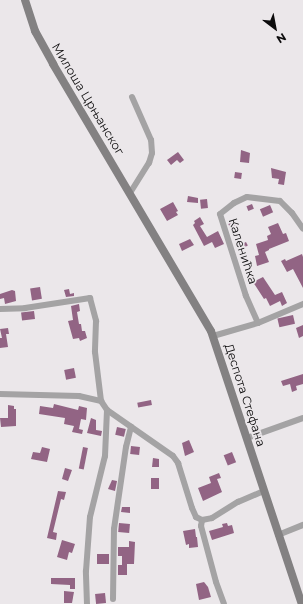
<!DOCTYPE html>
<html>
<head>
<meta charset="utf-8">
<style>
  body { margin:0 }
  #map { position:relative; width:303px; height:604px; overflow:hidden; background:#ebe7ea; font-family:Montserrat,sans-serif }
  div>[style] { position:absolute }
  [style*='--x'] { left:calc(var(--x)*1px); top:calc(var(--y)*1px); width:calc(var(--w)*1px); rotate:calc(var(--a)*1deg) }
  .building>* { inset:0; background:#926484; transform-origin:0 0 }
  .street>* { height:6px; margin:-3px; padding:0 3px; transform-origin:3px; border-radius:3px; background:#a4a3a4 }
  .secondary>* { height:8px; margin:-4px; padding:0 4px; transform-origin:4px; border-radius:4px; background:#838182 }
  span { translate:-50% -50%; white-space:nowrap; text-align:center; line-height:1.15; -webkit-text-stroke:3.5px #ebe7ea; paint-order:stroke }
  .street-label { font-size:12px; color:#0c0b0c }
  .north { position:absolute; left:255px; top:8px; width:40px; height:40px; -webkit-text-stroke:3px #ebe7ea; paint-order:stroke; rotate:148deg; font-size:11px; font-weight:700; line-height:16px; text-align:center; color:#0c0b0c }
  .north::after { content:''; display:block; margin:auto; width:14px; height:18px; background:#0c0b0c; clip-path:polygon(50% 0,100% 100%,50% 72%,0 100%) }
</style>
</head>
<body>
<div id="map">
  <div class="building">
    <div style="clip-path:polygon(241px 150px,250px 153px,249px 163px,240px 162px)"></div>
    <div style="clip-path:polygon(178px 152px,184px 160px,180px 163px,177px 160px,171px 165px,167px 160px)"></div>
    <div style="clip-path:polygon(271px 168px,286px 172px,284px 185px,278px 184px,279px 179px,272px 178px)"></div>
    <div style="left:235px;top:172px;width:7px;height:6px;rotate:8deg"></div>
    <div style="clip-path:polygon(188px 196px,198px 198px,198px 203px,187px 202px)"></div>
    <div style="left:207px;top:199px;width:9px;height:7px;rotate:84deg"></div>
    <div style="clip-path:polygon(173px 202px,178px 211px,176px 212px,178px 215px,167px 221px,160px 209px)"></div>
    <div style="left:252px;top:204px;width:5px;height:6px;rotate:68deg"></div>
    <div style="left:270px;top:205px;width:8px;height:11px;rotate:67deg"></div>
    <div style="clip-path:polygon(200px 217px,204px 224px,200px 226px,207px 237px,218px 231px,224px 244px,215px 248px,212px 242px,204px 246px,193px 225px,195px 223px,194px 221px)"></div>
    <div style="clip-path:polygon(234px 220px,237px 227px,231px 231px,228px 223px)"></div>
    <div style="clip-path:polygon(278px 223px,283px 234px,286px 233px,289px 241px,269px 249px,269px 250px,265px 252px,269px 262px,257px 266px,255px 256px,259px 255px,256px 244px,268px 240px,267px 236px,271px 234px,268px 227px)"></div>
    <div style="clip-path:polygon(190px 239px,194px 245px,182px 251px,179px 244px)"></div>
    <div style="left:246px;top:242px;width:4px;height:9px;rotate:63deg"></div>
    <div style="clip-path:polygon(302px 254px,303px 257px,303px 288px,293px 269px,287px 272px,281px 261px,285px 259px,286px 261px)"></div>
    <div style="clip-path:polygon(263px 277px,275px 295px,282px 292px,287px 303px,282px 306px,280px 301px,270px 306px,266px 298px,264px 299px,253px 282px)"></div>
    <div style="left:40px;top:287px;width:12px;height:10px;rotate:81deg"></div>
    <div style="clip-path:polygon(69px 289px,70px 294px,74px 293px,74px 296px,66px 297px,64px 290px)"></div>
    <div style="clip-path:polygon(12px 290px,15px 291px,16px 301px,5px 304px,4px 298px,0 299px,0 294px)"></div>
    <div style="clip-path:polygon(79px 304px,80px 311px,77px 312px,79px 324px,81px 324px,82px 331px,85px 331px,87px 338px,80px 341px,79px 338px,73px 339px,68px 321px,73px 320px,71px 306px)"></div>
    <div style="left:34px;top:311px;width:8px;height:13px;rotate:83deg"></div>
    <div style="left:293px;top:315px;width:9px;height:16px;rotate:77deg"></div>
    <div style="clip-path:polygon(303px 325px,303px 336px,299px 338px,296px 328px)"></div>
    <div style="clip-path:polygon(8px 328px,9px 334px,6px 334px,8px 347px,0 348px,0 338px,2px 338px,0 329px)"></div>
    <div style="left:74px;top:368px;width:10px;height:10px;rotate:79deg"></div>
    <div style="clip-path:polygon(303px 374px,303px 384px,296px 386px,297px 390px,292px 392px,290px 384px,283px 386px,281px 381px)"></div>
    <div style="left:151px;top:400px;width:5px;height:14px;rotate:79deg"></div>
    <div style="clip-path:polygon(54px 404px,78px 410px,79px 406px,87px 408px,86px 420px,81px 419px,79px 429px,83px 430px,82px 434px,72px 432px,74px 426px,64px 424px,65px 418px,39px 414px,40px 406px,53px 408px)"></div>
    <div style="clip-path:polygon(8px 405px,14px 406px,14px 409px,16px 409px,16px 426px,1px 427px,0 418px,8px 418px)"></div>
    <div style="clip-path:polygon(91px 418px,96px 420px,96px 430px,102px 431px,101px 436px,87px 433px)"></div>
    <div style="left:117px;top:427px;width:9px;height:8px;rotate:13deg"></div>
    <div style="clip-path:polygon(189px 440px,194px 452px,185px 456px,182px 443px)"></div>
    <div style="left:131px;top:446px;width:9px;height:8px;rotate:6deg"></div>
    <div style="clip-path:polygon(42px 447px,50px 449px,47px 462px,31px 459px,33px 452px,40px 453px)"></div>
    <div style="left:83px;top:447px;width:5px;height:22px;rotate:11deg"></div>
    <div style="left:232px;top:452px;width:11px;height:9px;rotate:68deg"></div>
    <div style="clip-path:polygon(153px 458px,159px 459px,159px 467px,152px 467px)"></div>
    <div style="clip-path:polygon(65px 468px,72px 470px,68px 481px,62px 479px)"></div>
    <div style="clip-path:polygon(219px 473px,221px 478px,217px 479px,222px 492px,203px 501px,198px 488px,211px 483px,209px 477px)"></div>
    <div style="left:151px;top:478px;width:8px;height:11px"></div>
    <div style="clip-path:polygon(112px 480px,117px 481px,115px 491px,108px 489px)"></div>
    <div style="clip-path:polygon(58px 491px,66px 492px,64px 500px,61px 499px,53px 532px,57px 533px,56px 540px,47px 538px)"></div>
    <div style="clip-path:polygon(122px 507px,130px 507px,130px 513px,121px 512px)"></div>
    <div style="left:119px;top:523px;width:11px;height:9px;rotate:5deg"></div>
    <div style="clip-path:polygon(227px 523px,228px 526px,232px 525px,234px 533px,212px 540px,209px 531px,223px 527px,222px 524px)"></div>
    <div style="clip-path:polygon(195px 529px,196px 537px,197px 537px,198px 547px,189px 548px,189px 544px,186px 545px,183px 531px)"></div>
    <div style="clip-path:polygon(62px 540px,75px 544px,72px 553px,69px 552px,67px 560px,57px 557px)"></div>
    <div style="clip-path:polygon(129px 541px,135px 542px,134px 564px,127px 564px,127px 575px,118px 575px,118px 565px,122px 565px,122px 556px,118px 556px,118px 547px,129px 547px)"></div>
    <div style="left:97px;top:554px;width:12px;height:10px"></div>
    <div style="clip-path:polygon(51px 578px,75px 578px,75px 589px,70px 589px,70px 585px,51px 584px)"></div>
    <div style="clip-path:polygon(204px 582px,208px 587px,211px 597px,199px 600px,196px 584px)"></div>
    <div style="clip-path:polygon(64px 591px,74px 592px,72px 603px,64px 603px)"></div>
    <div style="left:105px;top:593px;width:10px;height:10px;rotate:84deg"></div>
  </div>
  <div class="street">
    <div style="--x:130;--y:193;--w:36;--a:-58"></div>
    <div style="--x:149;--y:163;--w:10;--a:-73"></div>
    <div style="--x:152;--y:153;--w:13;--a:-94"></div>
    <div style="--x:151;--y:140;--w:47;--a:-113.8"></div>
    <div style="--x:0;--y:309;--w:25;--a:-2"></div>
    <div style="--x:25;--y:308;--w:66;--a:-8.7"></div>
    <div style="--x:90;--y:298;--w:24;--a:75"></div>
    <div style="--x:96;--y:321;--w:31;--a:92"></div>
    <div style="--x:95;--y:352;--w:49;--a:83"></div>
    <div style="--x:258;--y:323;--w:30;--a:-114"></div>
    <div style="--x:246;--y:296;--w:86;--a:-107.6"></div>
    <div style="--x:220;--y:214;--w:18;--a:-38"></div>
    <div style="--x:234;--y:203;--w:14;--a:-25"></div>
    <div style="--x:247;--y:197;--w:33;--a:7"></div>
    <div style="--x:280;--y:201;--w:17;--a:45"></div>
    <div style="--x:292;--y:213;--w:19;--a:55"></div>
    <div style="--x:213;--y:336;--w:47;--a:-16.1"></div>
    <div style="--x:258;--y:323;--w:49;--a:-22.9"></div>
    <div style="--x:0;--y:394;--w:79;--a:1.5"></div>
    <div style="--x:79;--y:396;--w:23;--a:13"></div>
    <div style="--x:101;--y:401;--w:11;--a:56"></div>
    <div style="--x:107;--y:410;--w:80;--a:34.9"></div>
    <div style="--x:173;--y:456;--w:9;--a:54"></div>
    <div style="--x:178;--y:463;--w:47;--a:72.7"></div>
    <div style="--x:192;--y:508;--w:10;--a:66"></div>
    <div style="--x:196;--y:517;--w:7;--a:27"></div>
    <div style="--x:202;--y:520;--w:10;--a:-11"></div>
    <div style="--x:212;--y:518;--w:31;--a:-32"></div>
    <div style="--x:238;--y:502;--w:28;--a:-23"></div>
    <div style="--x:247;--y:438;--w:59;--a:-19.7"></div>
    <div style="--x:202;--y:520;--w:6;--a:99"></div>
    <div style="--x:201;--y:526;--w:58;--a:75"></div>
    <div style="--x:216;--y:582;--w:23;--a:70"></div>
    <div style="--x:278;--y:535;--w:27;--a:-22"></div>
    <div style="--x:113;--y:599;--w:70;--a:-89.2"></div>
    <div style="--x:114;--y:529;--w:83;--a:-81.7"></div>
    <div style="--x:126;--y:447;--w:21;--a:-76"></div>
    <div style="--x:87;--y:604;--w:33;--a:-92"></div>
    <div style="--x:86;--y:571;--w:54;--a:-85.8"></div>
    <div style="--x:90;--y:517;--w:63;--a:-76.2"></div>
    <div style="--x:105;--y:456;--w:46;--a:-87.5"></div>
  </div>
  <div class="secondary">
    <div style="--x:25;--y:0;--w:33;--a:72"></div>
    <div style="--x:35;--y:31;--w:38;--a:61"></div>
    <div style="--x:53;--y:64;--w:310;--a:59.4"></div>
    <div style="--x:211;--y:331;--w:288;--a:71.6"></div>
  </div>
  <div class="street-label">
    <span style="left:88px;top:99px;rotate:59deg">Милоша Црњанског</span>
    <span style="left:243px;top:251px;rotate:72deg">Каленићка</span>
    <span style="left:245px;top:395px;rotate:72deg">Деспота Стефана</span>
  </div>
  <div class="north">N</div>
</div>
</body>
</html>
